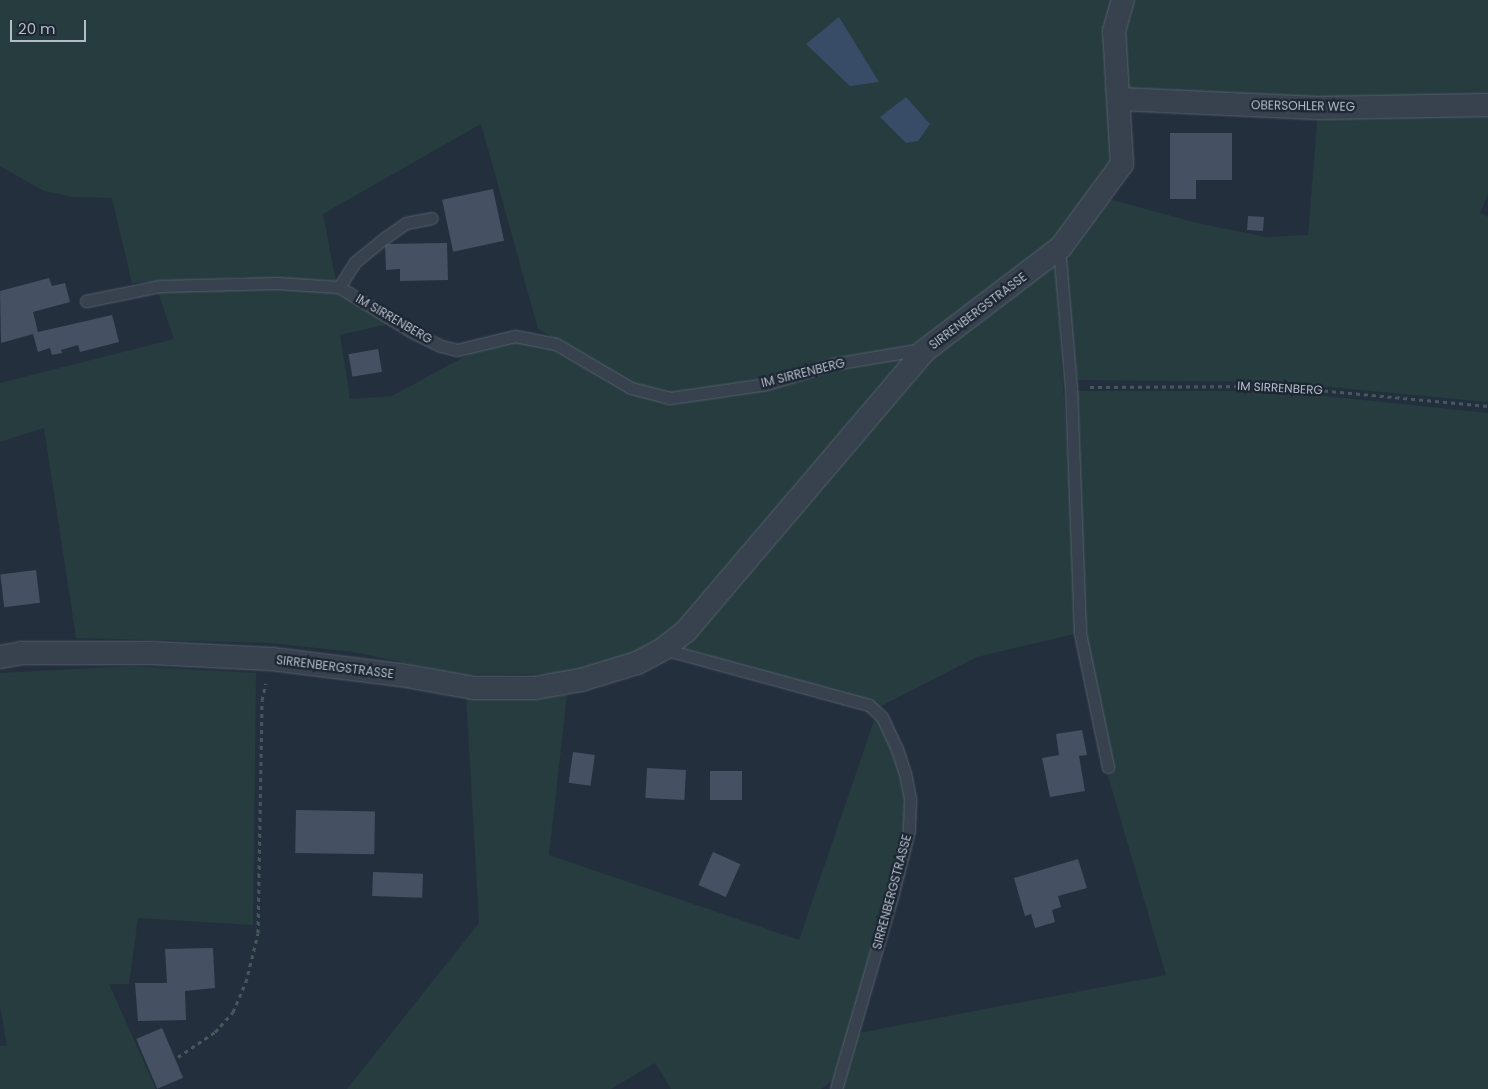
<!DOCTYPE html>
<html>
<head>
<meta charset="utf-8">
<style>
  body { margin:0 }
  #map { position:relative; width:1488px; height:1089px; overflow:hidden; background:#242f3e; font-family:Poppins,sans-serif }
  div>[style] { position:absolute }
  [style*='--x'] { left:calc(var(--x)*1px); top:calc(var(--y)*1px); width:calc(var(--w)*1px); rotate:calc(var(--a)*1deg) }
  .green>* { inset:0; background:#263c3f }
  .water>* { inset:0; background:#394c67 }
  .building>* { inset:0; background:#455162; transform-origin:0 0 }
  .path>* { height:3px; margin-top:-1.5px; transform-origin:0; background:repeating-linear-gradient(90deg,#44595c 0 4px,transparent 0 8px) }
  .roads { filter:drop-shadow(0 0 1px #565f6c) drop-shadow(0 0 1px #565f6c) }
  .service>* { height:11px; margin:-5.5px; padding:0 5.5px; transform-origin:5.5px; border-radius:5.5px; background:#38414e }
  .minor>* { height:22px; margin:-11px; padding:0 11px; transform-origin:11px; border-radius:11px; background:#38414e }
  span { translate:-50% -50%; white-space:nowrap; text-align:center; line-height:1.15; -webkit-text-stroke:4.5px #1d2633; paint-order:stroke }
  .street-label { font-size:12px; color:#b4bcc9 }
  .scale { position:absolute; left:10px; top:20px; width:76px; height:22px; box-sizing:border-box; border:2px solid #b4bcc9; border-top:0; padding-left:6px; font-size:15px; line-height:18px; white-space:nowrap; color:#b4bcc9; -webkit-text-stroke:4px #1d2633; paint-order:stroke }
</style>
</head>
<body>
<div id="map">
  <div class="green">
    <div style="clip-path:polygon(0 0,1118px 0,1117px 166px,1060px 239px,917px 346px,764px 380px,668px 393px,633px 384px,538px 329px,481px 124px,323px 214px,336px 281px,248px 281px,247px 277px,132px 283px,112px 198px,72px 197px,44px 191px,0 166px)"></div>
    <div style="clip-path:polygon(1130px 0,1488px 0,1488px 99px,1121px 97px,1119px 37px)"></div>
    <div style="clip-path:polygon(1488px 110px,1488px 194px,1480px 213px,1488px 217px,1488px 402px,1275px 382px,1077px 380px,1065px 251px,1105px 198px,1201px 224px,1266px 237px,1308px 235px,1318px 111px)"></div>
    <div style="clip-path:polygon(1055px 258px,1079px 633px,977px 657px,879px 707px,870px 701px,677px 647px,929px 356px)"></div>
    <div style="clip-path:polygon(248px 286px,341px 293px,393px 323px,340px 335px,350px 399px,392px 396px,475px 351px,524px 340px,548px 346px,633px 392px,671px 405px,770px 389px,835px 368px,914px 355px,674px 632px,633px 656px,563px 674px,464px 675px,354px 652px,269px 643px,76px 638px,44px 428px,0 442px,0 383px,174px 339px,158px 292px)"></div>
    <div style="clip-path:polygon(1077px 391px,1277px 391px,1488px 413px,1488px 1089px,841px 1089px,858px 1033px,1166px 975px,1108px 776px,1113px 771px,1082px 632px)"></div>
    <div style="clip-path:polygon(132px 666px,256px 673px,253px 925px,138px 918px,129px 984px,109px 984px,156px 1089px,0 1089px,0 1046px,7px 1046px,0 1006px,0 673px)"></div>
    <div style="clip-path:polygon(466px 695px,516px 699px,567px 695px,549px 855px,799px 940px,876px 715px,894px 749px,905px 798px,905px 830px,836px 1078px,821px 1089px,671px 1089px,655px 1063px,611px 1089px,347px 1089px,479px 923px)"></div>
  </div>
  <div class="water">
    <div style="clip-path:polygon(839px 17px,879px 82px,850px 86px,806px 44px)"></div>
    <div style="clip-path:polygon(906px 97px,930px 124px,918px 141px,906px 143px,880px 117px)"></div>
  </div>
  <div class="building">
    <div style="clip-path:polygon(1170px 133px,1232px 133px,1232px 180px,1196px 180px,1196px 199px,1170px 199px)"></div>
    <div style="left:493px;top:189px;width:53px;height:52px;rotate:78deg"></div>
    <div style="left:1248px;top:216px;width:16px;height:14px;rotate:4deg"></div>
    <div style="clip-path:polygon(447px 243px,448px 280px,400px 281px,400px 269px,386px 270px,385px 244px)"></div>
    <div style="clip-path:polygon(49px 278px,52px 286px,65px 283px,70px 302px,33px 312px,38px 332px,112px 315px,119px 342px,80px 352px,78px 345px,61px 350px,62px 353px,52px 355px,50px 348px,38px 352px,33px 334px,1px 343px,0 291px)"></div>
    <div style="left:378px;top:349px;width:23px;height:30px;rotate:80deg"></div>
    <div style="left:36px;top:570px;width:33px;height:36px;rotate:83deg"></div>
    <div style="clip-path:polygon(1082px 730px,1087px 755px,1079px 756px,1085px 791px,1050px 797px,1042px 758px,1059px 755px,1056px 734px)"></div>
    <div style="left:573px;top:752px;width:22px;height:31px;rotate:8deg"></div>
    <div style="left:647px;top:768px;width:39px;height:30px;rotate:3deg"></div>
    <div style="left:710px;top:771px;width:32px;height:29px"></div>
    <div style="left:296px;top:810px;width:79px;height:43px;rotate:1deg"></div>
    <div style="left:713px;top:852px;width:30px;height:36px;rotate:24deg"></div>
    <div style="clip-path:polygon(1078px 859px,1087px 888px,1058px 896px,1061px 907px,1052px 910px,1055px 922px,1035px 928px,1031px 914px,1025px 916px,1014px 878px)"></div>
    <div style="left:373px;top:872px;width:50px;height:24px;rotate:2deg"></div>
    <div style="clip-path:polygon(213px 948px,215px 988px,185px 991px,186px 1020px,138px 1021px,135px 983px,167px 983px,165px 949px)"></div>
    <div style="left:162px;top:1028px;width:54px;height:28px;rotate:67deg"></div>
  </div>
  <div class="path">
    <div style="--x:1090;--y:387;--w:186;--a:-0.3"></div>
    <div style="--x:1276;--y:386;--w:213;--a:5.4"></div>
    <div style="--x:178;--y:1057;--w:45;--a:-34"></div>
    <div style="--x:215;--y:1032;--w:27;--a:-48"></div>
    <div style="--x:233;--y:1012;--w:33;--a:-67"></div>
    <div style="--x:246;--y:982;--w:50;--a:-76.2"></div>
    <div style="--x:258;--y:933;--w:233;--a:-89"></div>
    <div style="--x:262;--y:700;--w:17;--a:-77"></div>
  </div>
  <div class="roads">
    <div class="service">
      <div style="--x:1059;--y:248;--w:140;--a:85.1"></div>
      <div style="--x:1071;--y:387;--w:246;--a:87.9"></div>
      <div style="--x:1080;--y:633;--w:137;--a:78.2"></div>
      <div style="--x:339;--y:287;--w:30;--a:-57"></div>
      <div style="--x:355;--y:262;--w:40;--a:-39"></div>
      <div style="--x:386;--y:237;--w:24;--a:-35"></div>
      <div style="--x:406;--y:223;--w:26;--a:-11"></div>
      <div style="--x:86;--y:301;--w:76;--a:-11.5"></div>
      <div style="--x:160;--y:286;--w:117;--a:-1.5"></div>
      <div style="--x:277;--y:283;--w:62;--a:3.7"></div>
      <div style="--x:339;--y:287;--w:86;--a:31.7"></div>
      <div style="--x:412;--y:332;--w:32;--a:26"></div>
      <div style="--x:441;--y:346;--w:16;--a:14"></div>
      <div style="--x:457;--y:350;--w:60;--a:-13.6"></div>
      <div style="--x:515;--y:336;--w:42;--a:11"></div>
      <div style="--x:556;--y:344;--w:87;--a:30.4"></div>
      <div style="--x:631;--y:388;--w:40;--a:14.4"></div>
      <div style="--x:670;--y:398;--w:98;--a:-8.2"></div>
      <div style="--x:767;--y:384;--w:69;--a:-16.9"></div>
      <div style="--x:833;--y:364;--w:85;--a:-9.5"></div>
      <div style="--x:917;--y:350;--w:6;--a:9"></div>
      <div style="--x:663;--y:649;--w:213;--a:15.2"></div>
      <div style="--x:869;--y:705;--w:18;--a:43"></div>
      <div style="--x:882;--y:717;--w:35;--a:65"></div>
      <div style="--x:897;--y:749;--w:25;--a:72"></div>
      <div style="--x:905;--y:773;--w:26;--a:79"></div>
      <div style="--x:910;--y:799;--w:31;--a:92"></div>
      <div style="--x:909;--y:830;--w:65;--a:104.3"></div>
      <div style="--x:893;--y:893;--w:204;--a:106.2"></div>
    </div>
    <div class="minor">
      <div style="--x:1119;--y:99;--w:199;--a:2.6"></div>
      <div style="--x:1318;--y:108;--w:170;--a:-1"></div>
      <div style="--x:0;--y:657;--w:22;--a:-10"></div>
      <div style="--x:22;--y:653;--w:129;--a:0"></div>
      <div style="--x:151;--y:653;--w:121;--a:2.8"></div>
      <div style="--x:272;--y:659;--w:130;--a:7.1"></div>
      <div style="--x:401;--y:675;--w:74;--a:10.1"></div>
      <div style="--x:474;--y:688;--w:61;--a:0"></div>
      <div style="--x:535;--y:688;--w:47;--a:-9.9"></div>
      <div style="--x:581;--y:680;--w:59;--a:-16.9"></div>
      <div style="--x:637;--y:663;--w:30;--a:-28"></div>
      <div style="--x:663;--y:649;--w:29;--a:-38"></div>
      <div style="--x:686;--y:631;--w:367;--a:-49.6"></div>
      <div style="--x:924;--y:351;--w:172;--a:-37.2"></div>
      <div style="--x:1061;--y:247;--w:103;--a:-53.7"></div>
      <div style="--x:1122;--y:164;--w:133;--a:-93.4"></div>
      <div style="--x:1114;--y:31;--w:32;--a:-74"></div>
    </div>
  </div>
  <div class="street-label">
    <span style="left:1303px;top:106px;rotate:1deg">OBERSOHLER WEG</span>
    <span style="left:978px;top:311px;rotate:-37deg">SIRRENBERGSTRASSE</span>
    <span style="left:394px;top:319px;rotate:30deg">IM SIRRENBERG</span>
    <span style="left:803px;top:373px;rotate:-14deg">IM SIRRENBERG</span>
    <span style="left:1280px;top:388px;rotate:3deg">IM SIRRENBERG</span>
    <span style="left:335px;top:667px;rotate:7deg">SIRRENBERGSTRASSE</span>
    <span style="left:892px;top:892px;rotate:-75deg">SIRRENBERGSTRASSE</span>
  </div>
  <div class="scale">20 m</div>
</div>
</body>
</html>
